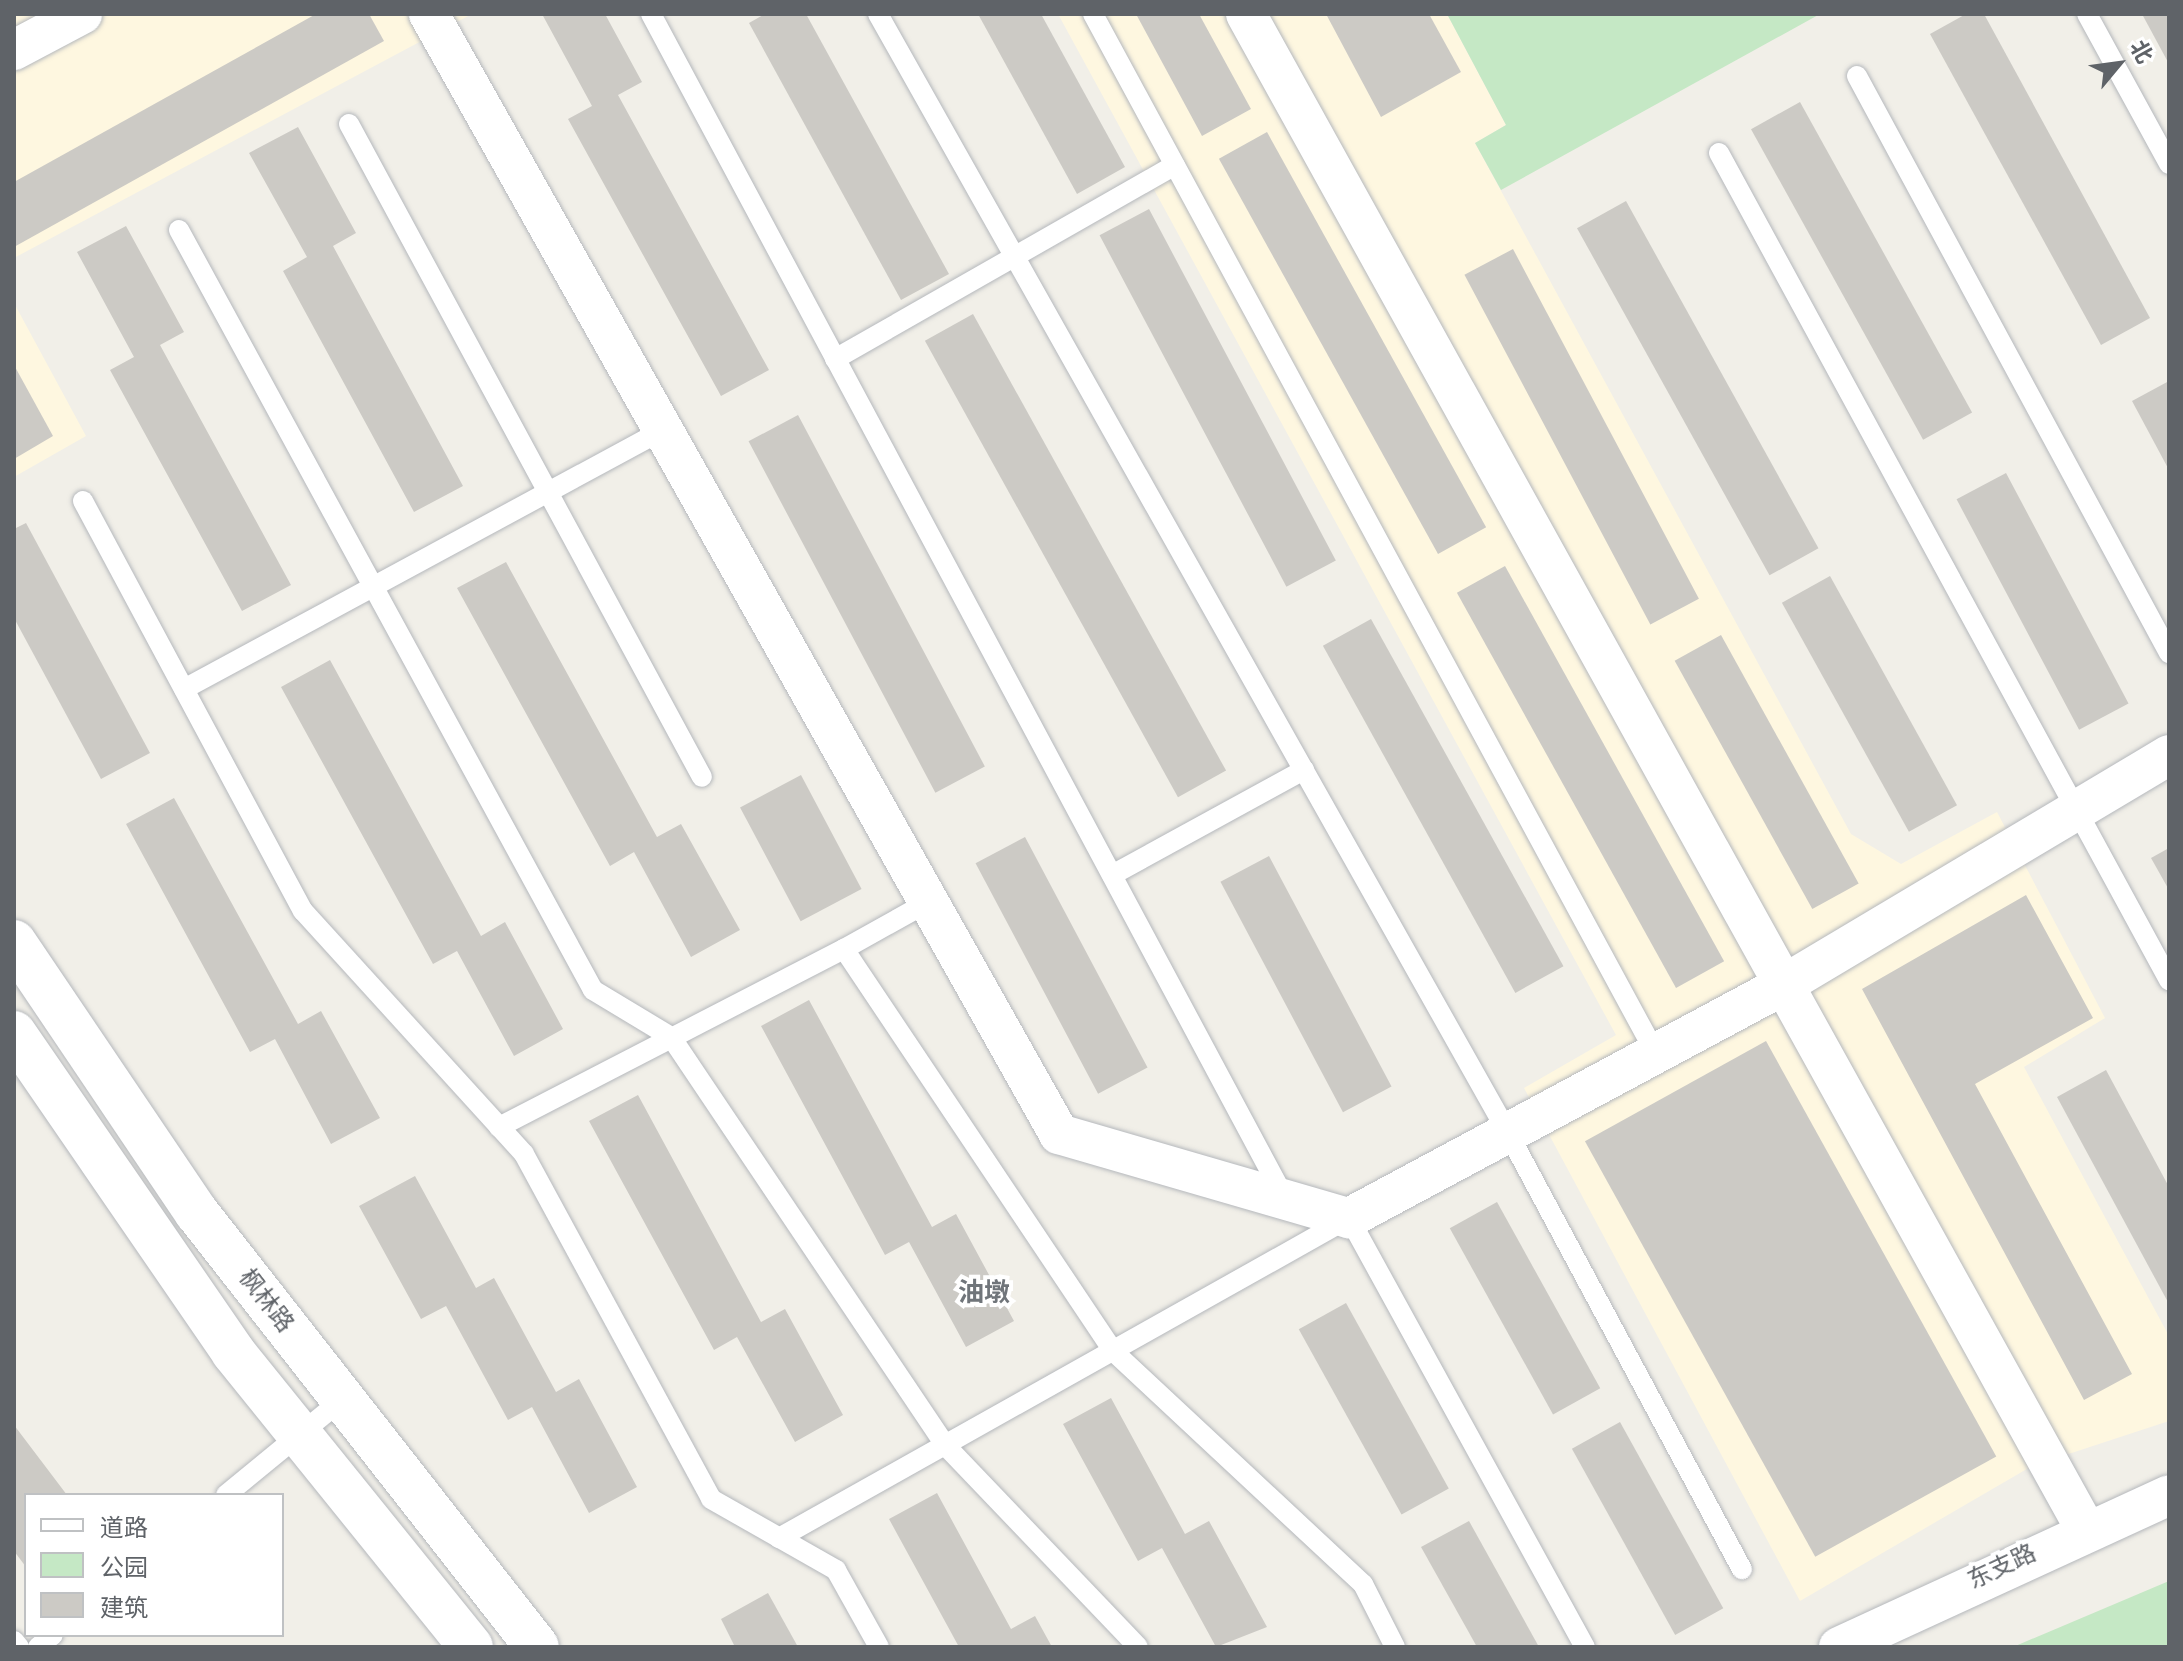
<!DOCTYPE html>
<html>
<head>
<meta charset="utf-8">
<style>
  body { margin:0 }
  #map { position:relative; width:2183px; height:1661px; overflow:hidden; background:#f1efe8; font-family:"Sofia Sans Condensed","Noto Sans SC",sans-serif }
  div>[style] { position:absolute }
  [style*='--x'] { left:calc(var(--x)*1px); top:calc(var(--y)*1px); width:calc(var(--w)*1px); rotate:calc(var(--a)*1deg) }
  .commercial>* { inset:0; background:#fef7e0 }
  .green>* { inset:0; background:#c5e8c5 }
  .building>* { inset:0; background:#cccac5; transform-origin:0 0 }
  .roads { filter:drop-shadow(0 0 2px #b5b8bc) drop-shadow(0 0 2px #b5b8bc) }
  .service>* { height:20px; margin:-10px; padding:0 10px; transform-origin:10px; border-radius:10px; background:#fff }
  .minor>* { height:40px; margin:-20px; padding:0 20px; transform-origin:20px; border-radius:20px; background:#fff }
  .secondary>* { height:44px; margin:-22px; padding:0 22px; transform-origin:22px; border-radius:22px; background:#fff }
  span { translate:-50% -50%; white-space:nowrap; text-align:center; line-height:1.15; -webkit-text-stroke:8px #fff; paint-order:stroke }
  .street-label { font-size:24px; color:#5f6368 }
  .neighbourhood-label { font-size:26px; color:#70757a; font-weight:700 }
  .frame { position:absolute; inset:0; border:16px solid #5f6368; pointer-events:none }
  .legend { position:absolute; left:24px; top:1493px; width:260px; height:144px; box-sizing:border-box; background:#fff; border:2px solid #bfc1c3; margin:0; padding:10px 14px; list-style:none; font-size:24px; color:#5f6368 }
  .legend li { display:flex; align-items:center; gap:16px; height:40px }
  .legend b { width:40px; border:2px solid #bfc1c3 }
  .north { position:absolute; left:2079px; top:24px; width:80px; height:80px; -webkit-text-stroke:6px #fff; paint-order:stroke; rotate:61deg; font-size:22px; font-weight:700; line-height:32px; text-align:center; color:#5f6368 }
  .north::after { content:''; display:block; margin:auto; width:28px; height:36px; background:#5f6368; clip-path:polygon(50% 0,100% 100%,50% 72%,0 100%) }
</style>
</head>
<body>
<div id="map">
  <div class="commercial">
    <div style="clip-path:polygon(14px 14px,472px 14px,14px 258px)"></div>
    <div style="clip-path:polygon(1058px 14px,1447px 14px,1506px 125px,1475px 143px,1851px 834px,1901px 864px,1997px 812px,2105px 1018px,2024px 1067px,2169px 1336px,2169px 1421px,2032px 1466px,1800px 1601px,1524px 1088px,1616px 1035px)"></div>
    <div style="clip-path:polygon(14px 303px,86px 436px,14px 477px)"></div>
  </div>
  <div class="green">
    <div style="clip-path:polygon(1447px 14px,1820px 14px,1501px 190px,1475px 143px,1506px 125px)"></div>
    <div style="clip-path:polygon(2169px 1581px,2169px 1647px,2013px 1647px)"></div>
  </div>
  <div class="building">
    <div style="clip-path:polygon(316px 14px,369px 14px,384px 41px,14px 247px,14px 182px)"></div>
    <div style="clip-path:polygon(542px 14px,605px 14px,642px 82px,618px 95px,769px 370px,721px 396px,568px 119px,592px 106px)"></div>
    <div style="clip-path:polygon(765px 14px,806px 14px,949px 274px,901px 300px,749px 23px)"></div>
    <div style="clip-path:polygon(978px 14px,1041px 14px,1125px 167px,1077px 194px)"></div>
    <div style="clip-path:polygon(1136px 14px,1199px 14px,1251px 109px,1202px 136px)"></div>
    <div style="clip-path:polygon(1326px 14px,1429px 14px,1461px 72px,1381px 117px)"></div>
    <div style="clip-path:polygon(1966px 14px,1984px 14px,2150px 318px,2101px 345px,1930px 34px)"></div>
    <div style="clip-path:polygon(2142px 14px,2169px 14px,2169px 64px)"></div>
    <div style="left:1800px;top:102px;width:355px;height:56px;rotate:61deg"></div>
    <div style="clip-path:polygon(298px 127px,356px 233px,333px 246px,463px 486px,414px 512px,283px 271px,307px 257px,249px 153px)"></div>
    <div style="left:1267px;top:132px;width:452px;height:55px;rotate:61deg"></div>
    <div style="left:1626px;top:201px;width:397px;height:56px;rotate:61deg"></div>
    <div style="left:1149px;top:209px;width:398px;height:56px;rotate:62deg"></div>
    <div style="clip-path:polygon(126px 226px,184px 332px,160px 345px,291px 585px,242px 611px,110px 370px,134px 357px,77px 252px)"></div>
    <div style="left:1513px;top:249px;width:396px;height:55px;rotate:62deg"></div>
    <div style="left:973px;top:314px;width:522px;height:55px;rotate:61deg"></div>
    <div style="clip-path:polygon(14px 365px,53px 436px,14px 459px)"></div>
    <div style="clip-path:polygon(2169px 381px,2169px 470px,2132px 401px)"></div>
    <div style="left:798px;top:415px;width:398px;height:56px;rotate:62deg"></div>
    <div style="left:2006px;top:473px;width:261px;height:56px;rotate:62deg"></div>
    <div style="clip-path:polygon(26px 523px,150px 753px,101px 779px,14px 618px,14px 529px)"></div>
    <div style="clip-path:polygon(506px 562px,657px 837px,681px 824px,740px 930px,691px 957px,634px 852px,610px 866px,457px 588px)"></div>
    <div style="left:1505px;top:566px;width:452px;height:55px;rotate:61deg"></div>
    <div style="left:1830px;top:576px;width:262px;height:55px;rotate:61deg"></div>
    <div style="left:1371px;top:619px;width:397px;height:55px;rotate:61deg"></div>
    <div style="left:1721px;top:635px;width:284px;height:53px;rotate:61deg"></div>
    <div style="clip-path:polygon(330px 660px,481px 936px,505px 922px,563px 1029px,514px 1056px,457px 951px,433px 964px,281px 687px)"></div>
    <div style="left:801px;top:775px;width:129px;height:69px;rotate:62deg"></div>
    <div style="clip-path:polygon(174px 798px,298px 1024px,321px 1011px,380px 1118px,331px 1144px,275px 1039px,250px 1052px,126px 824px)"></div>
    <div style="left:1025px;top:837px;width:261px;height:56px;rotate:62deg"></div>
    <div style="clip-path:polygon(2169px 848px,2169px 890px,2151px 858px)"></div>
    <div style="left:1269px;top:856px;width:261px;height:55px;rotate:62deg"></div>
    <div style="clip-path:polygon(2026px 895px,2093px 1018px,1975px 1084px,2132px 1374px,2084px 1400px,1862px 989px)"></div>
    <div style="clip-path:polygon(809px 1000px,932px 1227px,956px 1214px,1014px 1321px,966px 1347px,909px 1242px,885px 1255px,761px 1026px)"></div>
    <div style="left:1766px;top:1041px;width:475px;height:207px;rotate:61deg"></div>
    <div style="clip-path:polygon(2106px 1070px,2169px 1187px,2169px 1304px,2057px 1097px)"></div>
    <div style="clip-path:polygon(638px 1095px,761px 1322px,785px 1309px,843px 1415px,795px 1442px,737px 1337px,714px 1350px,589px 1121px)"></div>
    <div style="clip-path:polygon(415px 1176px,476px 1288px,494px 1278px,556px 1392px,579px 1379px,637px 1487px,589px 1513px,532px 1407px,508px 1420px,446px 1306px,421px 1319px,359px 1206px)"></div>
    <div style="left:1497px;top:1202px;width:213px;height:54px;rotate:61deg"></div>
    <div style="left:1346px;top:1303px;width:212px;height:54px;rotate:61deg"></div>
    <div style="clip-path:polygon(1111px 1398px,1185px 1534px,1209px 1521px,1267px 1627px,1216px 1647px,1162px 1548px,1138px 1561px,1063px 1424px)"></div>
    <div style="left:1620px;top:1422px;width:213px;height:55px;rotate:61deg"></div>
    <div style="clip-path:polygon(14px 1425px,67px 1495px,26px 1495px,26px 1567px,14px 1551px)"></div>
    <div style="clip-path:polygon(937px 1493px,1011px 1629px,1035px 1616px,1052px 1647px,959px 1647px,889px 1519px)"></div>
    <div style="clip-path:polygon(1469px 1521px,1539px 1647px,1477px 1647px,1421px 1547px)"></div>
    <div style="clip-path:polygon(768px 1593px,798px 1647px,735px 1647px,721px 1619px)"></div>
  </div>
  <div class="roads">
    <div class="service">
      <div style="--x:651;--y:14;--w:1344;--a:61.85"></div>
      <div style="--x:878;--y:14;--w:1284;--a:60.62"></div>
      <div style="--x:1508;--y:1133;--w:495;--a:61.8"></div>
      <div style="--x:1093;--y:14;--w:1183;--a:61.57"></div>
      <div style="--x:2087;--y:14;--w:171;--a:61.3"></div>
      <div style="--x:1857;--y:76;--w:656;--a:61.6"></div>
      <div style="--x:349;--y:124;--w:742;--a:61.61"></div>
      <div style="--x:1719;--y:153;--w:942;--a:61.45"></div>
      <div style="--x:179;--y:230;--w:865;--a:61.42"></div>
      <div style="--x:593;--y:990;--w:91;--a:31.1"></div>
      <div style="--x:671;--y:1037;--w:491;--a:56.1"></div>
      <div style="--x:945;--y:1445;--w:279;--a:46.3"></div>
      <div style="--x:835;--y:359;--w:391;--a:-29.7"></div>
      <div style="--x:83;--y:501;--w:465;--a:61.8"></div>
      <div style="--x:303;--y:911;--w:328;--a:47.7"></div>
      <div style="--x:524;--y:1154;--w:392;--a:61.5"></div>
      <div style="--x:711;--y:1499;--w:144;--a:29.6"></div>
      <div style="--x:836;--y:1570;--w:88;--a:60.8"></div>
      <div style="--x:184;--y:689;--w:545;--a:-28.4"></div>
      <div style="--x:1112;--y:875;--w:219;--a:-28.7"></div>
      <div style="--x:844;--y:949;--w:96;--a:-29.2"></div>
      <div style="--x:499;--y:1127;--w:388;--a:-27.3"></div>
      <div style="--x:844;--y:949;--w:484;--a:56.2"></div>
      <div style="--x:1113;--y:1351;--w:342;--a:43"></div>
      <div style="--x:1363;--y:1584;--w:71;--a:63.1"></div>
      <div style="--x:226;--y:1495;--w:151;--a:-39.4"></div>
      <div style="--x:779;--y:1538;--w:654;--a:-29.31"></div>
      <div style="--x:1349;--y:1218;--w:490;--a:61.2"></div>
      <div style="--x:14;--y:1641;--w:8;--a:50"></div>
      <div style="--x:38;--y:1647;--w:19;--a:-39"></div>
    </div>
    <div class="minor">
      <div style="--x:429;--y:14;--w:1285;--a:60.64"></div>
      <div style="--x:1059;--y:1134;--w:302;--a:16.2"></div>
      <div style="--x:1349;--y:1218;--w:489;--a:-28.2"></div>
      <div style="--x:1780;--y:987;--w:453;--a:-30.8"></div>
      <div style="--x:1246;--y:14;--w:1731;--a:61.01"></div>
      <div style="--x:14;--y:50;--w:77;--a:-27.9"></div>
      <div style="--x:1839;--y:1647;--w:363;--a:-24.7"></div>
    </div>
    <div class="secondary">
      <div style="--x:14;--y:942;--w:327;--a:56"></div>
      <div style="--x:197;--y:1213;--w:551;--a:51.92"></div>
      <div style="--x:14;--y:1033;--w:387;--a:55.5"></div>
      <div style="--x:233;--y:1352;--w:379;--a:51.1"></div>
    </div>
  </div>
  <div class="street-label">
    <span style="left:266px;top:1301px;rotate:52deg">枫林路</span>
    <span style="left:2002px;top:1567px;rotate:-25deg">东支路</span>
  </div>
  <div class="neighbourhood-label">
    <span style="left:984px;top:1294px">油墩</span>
  </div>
  <div class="frame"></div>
  <ul class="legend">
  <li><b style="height:10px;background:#fff"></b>道路</li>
  <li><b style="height:22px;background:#c5e8c5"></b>公园</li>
  <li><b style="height:22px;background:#cccac5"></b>建筑</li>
  </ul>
  <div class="north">北</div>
</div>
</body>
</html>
